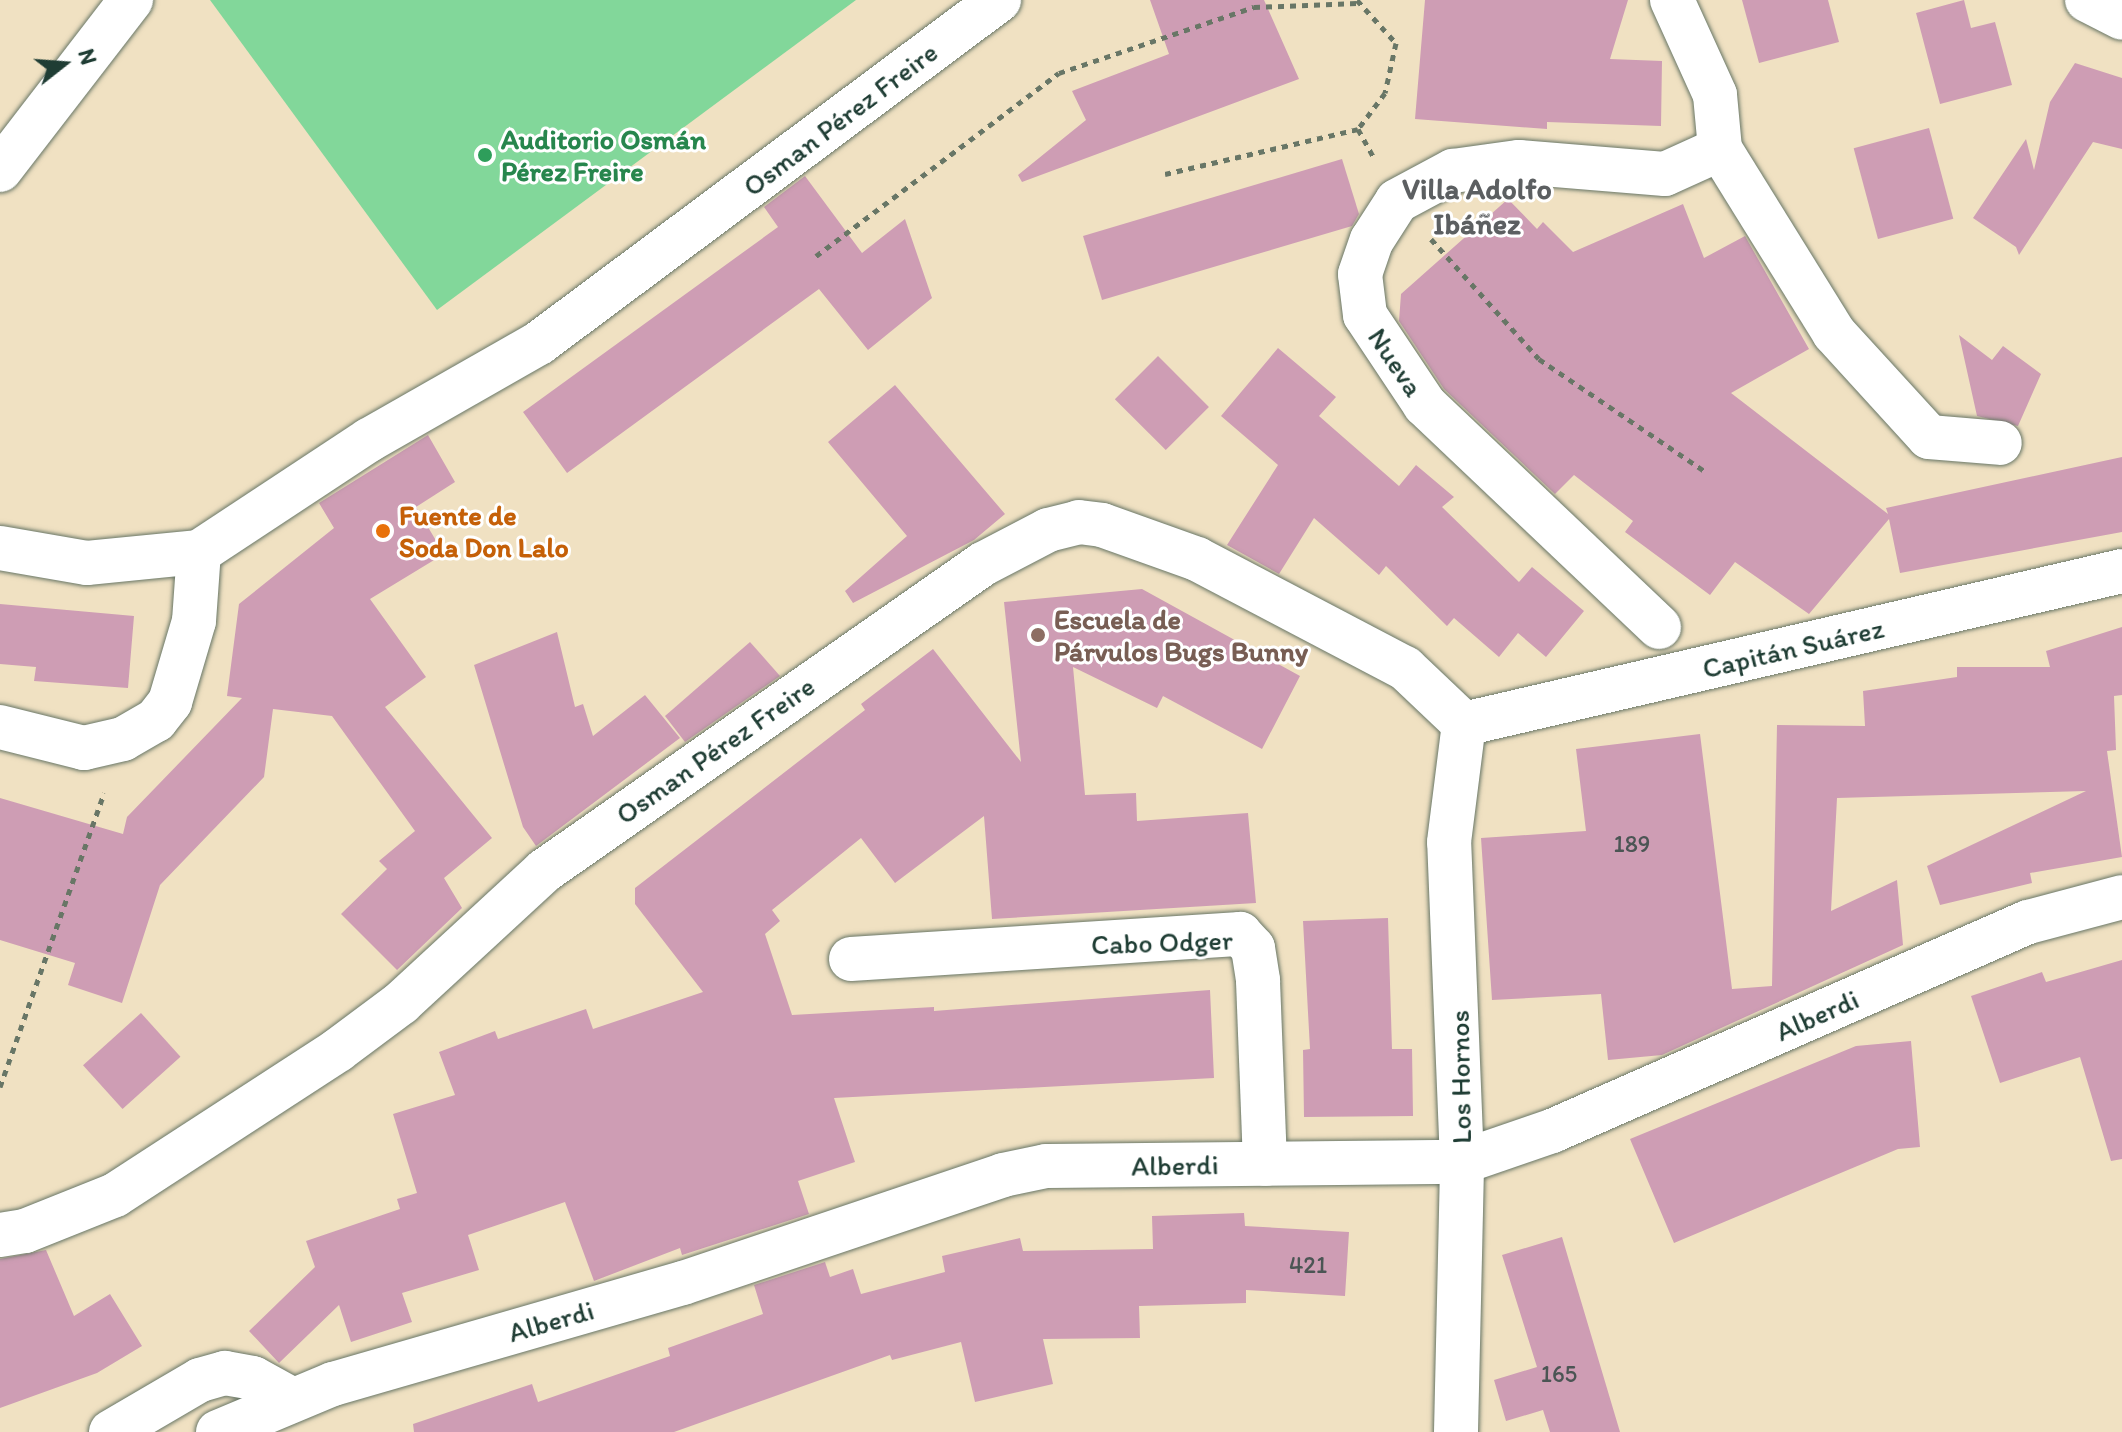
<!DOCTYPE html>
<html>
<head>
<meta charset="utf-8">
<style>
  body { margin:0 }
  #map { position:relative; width:2122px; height:1432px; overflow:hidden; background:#f0e1c2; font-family:Itim,sans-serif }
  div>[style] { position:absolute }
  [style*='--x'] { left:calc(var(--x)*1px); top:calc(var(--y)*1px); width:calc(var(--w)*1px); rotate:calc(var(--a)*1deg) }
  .green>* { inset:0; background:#82d79a }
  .building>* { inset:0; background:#ce9db4; transform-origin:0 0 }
  .path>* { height:5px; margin-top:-2.5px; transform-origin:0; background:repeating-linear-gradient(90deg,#687666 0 6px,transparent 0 12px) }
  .roads { filter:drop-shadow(0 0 2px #687666) drop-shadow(0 0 2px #687666) }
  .minor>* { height:44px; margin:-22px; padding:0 22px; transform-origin:22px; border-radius:22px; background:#fff }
  .major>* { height:44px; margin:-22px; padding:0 22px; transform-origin:22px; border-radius:22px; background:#fff }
  .dots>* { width:22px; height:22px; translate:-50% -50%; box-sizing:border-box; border:4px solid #fff; border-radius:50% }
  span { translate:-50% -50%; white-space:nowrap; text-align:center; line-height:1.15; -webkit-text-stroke:6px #fff; paint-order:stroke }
  .number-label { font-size:24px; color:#4b5554 }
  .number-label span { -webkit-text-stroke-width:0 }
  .street-label { font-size:28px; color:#1f3d34 }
  .leisure-label { font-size:28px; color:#27864d; font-weight:700 }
  .left { translate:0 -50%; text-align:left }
  .food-label { font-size:28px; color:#c56008; font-weight:700 }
  .education-label { font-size:28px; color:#785e54; font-weight:700 }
  .neighbourhood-label { font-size:30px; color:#5c5f61; font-weight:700 }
  .north { position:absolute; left:24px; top:24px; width:80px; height:80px; -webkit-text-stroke:6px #fff; paint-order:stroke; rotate:73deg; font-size:22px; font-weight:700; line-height:32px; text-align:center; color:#1f3d34 }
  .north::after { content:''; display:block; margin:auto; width:28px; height:36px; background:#1f3d34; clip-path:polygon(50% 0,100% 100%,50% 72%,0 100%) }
</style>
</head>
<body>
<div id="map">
  <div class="green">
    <div style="clip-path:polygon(210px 0,856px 0,437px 310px)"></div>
  </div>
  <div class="building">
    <div style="clip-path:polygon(1150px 0,1264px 0,1299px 79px,1022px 182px,1018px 175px,1086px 120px,1072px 91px,1169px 54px)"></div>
    <div style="clip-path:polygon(1425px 0,1628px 0,1610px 59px,1662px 61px,1661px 126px,1547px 122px,1547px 129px,1415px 119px)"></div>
    <div style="clip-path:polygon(1742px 0,1828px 0,1839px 42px,1759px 63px)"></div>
    <div style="clip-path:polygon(1964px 0,1971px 28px,1995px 22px,2012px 85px,1940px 104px,1916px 13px)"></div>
    <div style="clip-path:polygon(2075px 63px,2122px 78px,2122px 149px,2093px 142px,2019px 255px,2016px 247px,1973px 218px,2026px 139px,2034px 170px,2050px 102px)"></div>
    <div style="left:1929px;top:128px;width:94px;height:78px;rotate:75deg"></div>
    <div style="clip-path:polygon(1342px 159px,1359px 214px,1352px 226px,1102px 300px,1083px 236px)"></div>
    <div style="clip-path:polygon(805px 176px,862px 253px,905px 219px,932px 298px,868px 350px,819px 289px,567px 473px,523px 412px,778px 227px,764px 207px)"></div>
    <div style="clip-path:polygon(1508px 199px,1537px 229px,1543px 222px,1573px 252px,1683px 204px,1704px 258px,1745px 236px,1809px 349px,1731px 393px,1888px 514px,1886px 508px,2122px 457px,2122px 532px,1900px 573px,1889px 519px,1809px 614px,1735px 562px,1710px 595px,1625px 532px,1633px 521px,1574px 475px,1555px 494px,1444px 389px,1399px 321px,1401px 294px)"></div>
    <div style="clip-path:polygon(1959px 335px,1992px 360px,2003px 346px,2041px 374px,2018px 426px,1977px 416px)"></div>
    <div style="clip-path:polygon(1278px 348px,1336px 397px,1319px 416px,1399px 486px,1416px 465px,1454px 497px,1442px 507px,1519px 582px,1532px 567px,1584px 611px,1546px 657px,1518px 633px,1499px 657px,1454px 618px,1447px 626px,1386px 566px,1379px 575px,1314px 518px,1279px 574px,1227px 545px,1278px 465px,1221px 416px)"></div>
    <div style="left:1158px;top:356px;width:72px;height:61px;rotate:45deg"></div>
    <div style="clip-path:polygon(895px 385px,1005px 514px,974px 540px,853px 603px,845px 591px,907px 536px,828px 442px)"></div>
    <div style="clip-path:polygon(428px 435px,455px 482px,416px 507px,444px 554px,370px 599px,426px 677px,385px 707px,492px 838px,444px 878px,462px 908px,397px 970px,341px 914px,387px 869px,379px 861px,415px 831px,332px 716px,273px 709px,264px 777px,160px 885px,122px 1003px,68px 985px,75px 963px,0 940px,0 798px,123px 834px,127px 817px,242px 698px,227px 696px,239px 604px,334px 528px,319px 503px)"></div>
    <div style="clip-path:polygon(1142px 589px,1300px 676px,1262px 749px,1163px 696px,1157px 708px,1073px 667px,1085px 795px,1136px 793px,1137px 821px,1248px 813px,1256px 903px,992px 919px,984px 816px,895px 883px,861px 838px,772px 910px,780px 921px,765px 934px,792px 1015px,934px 1007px,934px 1011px,1210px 990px,1214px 1078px,834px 1098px,855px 1162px,798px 1181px,809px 1214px,682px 1255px,680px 1248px,594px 1281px,565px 1202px,468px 1235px,479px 1270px,402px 1293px,412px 1322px,351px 1342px,339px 1305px,279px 1363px,249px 1331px,315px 1267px,306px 1241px,400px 1209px,397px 1199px,417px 1193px,393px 1114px,455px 1095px,439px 1052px,495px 1031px,498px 1039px,586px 1009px,593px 1029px,703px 992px,635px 904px,635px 888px,865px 710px,861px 704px,933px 649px,1021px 762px,1004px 602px)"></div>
    <div style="clip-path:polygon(0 604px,134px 616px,128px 688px,34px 681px,36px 667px,0 664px)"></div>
    <div style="clip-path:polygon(2122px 627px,2122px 695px,2114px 696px,2116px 750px,2107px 751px,2122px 857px,2030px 873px,2032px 883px,1940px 905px,1927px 866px,2086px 791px,1837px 798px,1831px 911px,1897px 880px,1903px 945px,1662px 1055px,1608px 1060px,1601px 994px,1492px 1000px,1481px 838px,1586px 831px,1576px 749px,1700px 734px,1732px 989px,1772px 986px,1777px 725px,1865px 726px,1863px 691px,1957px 677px,1957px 667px,2050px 667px,2046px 651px)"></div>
    <div style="clip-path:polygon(557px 632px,575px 707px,583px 704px,593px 736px,645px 695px,680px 738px,536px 846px,523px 827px,474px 665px)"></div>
    <div style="clip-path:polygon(750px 642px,780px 676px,685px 742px,665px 716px)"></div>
    <div style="clip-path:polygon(1388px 918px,1392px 1049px,1412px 1049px,1413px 1116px,1304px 1117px,1303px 1050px,1310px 1049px,1303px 921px)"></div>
    <div style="clip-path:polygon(2122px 960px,2122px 1159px,2111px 1161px,2080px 1057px,2000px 1083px,1971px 996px,2042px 972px,2046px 982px)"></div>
    <div style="left:141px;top:1013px;width:59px;height:78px;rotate:48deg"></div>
    <div style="clip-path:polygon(1911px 1041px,1920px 1147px,1898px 1149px,1674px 1243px,1630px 1139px,1856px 1046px)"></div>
    <div style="clip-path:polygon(1244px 1213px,1245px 1226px,1349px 1232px,1345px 1296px,1246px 1290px,1246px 1303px,1139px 1306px,1140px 1338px,1043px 1339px,1053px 1384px,975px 1402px,961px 1342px,892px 1360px,890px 1355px,674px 1432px,414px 1432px,413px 1424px,532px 1384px,538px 1402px,670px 1356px,668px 1348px,763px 1314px,754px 1285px,825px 1262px,830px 1277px,853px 1269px,861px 1294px,945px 1272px,942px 1256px,1020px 1238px,1023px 1251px,1153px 1249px,1152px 1216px)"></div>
    <div style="clip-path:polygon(1562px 1237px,1578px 1291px,1620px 1432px,1550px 1432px,1543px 1410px,1506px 1421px,1494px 1380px,1537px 1367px,1502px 1255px)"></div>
    <div style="clip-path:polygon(46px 1250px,74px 1316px,110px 1294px,142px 1346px,97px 1373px,0 1408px,0 1259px)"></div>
  </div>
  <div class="path">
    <div style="--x:1357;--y:0;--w:58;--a:47.8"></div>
    <div style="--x:1396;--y:43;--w:51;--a:102.4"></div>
    <div style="--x:1385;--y:93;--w:45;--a:126.9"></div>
    <div style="--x:1358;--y:129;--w:31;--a:61"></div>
    <div style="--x:1165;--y:174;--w:198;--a:-13.1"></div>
    <div style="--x:1431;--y:239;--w:161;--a:48"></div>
    <div style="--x:1539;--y:359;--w:202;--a:34.1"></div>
    <div style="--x:816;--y:256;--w:304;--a:-37"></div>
    <div style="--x:1059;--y:73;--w:206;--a:-18.7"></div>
    <div style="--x:1254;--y:7;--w:103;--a:-2.2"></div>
    <div style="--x:0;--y:1087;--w:312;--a:-70.5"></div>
  </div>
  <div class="roads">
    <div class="minor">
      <div style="--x:1672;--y:0;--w:104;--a:65.6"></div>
      <div style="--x:1715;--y:95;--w:54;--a:84.7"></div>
      <div style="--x:1720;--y:149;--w:216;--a:58.2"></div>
      <div style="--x:1834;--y:333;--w:141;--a:47.6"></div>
      <div style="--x:1929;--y:437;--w:71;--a:4.8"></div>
      <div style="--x:0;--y:170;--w:215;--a:-52.4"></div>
      <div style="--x:0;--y:548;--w:88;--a:9.8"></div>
      <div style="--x:87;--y:563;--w:113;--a:-5.6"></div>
      <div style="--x:199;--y:552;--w:204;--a:-33.4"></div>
      <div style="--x:369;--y:440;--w:196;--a:-29.7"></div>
      <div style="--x:539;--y:343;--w:574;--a:-36.71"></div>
      <div style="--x:1659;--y:627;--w:323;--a:-136.5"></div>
      <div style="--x:1425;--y:405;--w:108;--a:-123.7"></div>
      <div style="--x:1365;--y:315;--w:41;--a:-97"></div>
      <div style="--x:1360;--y:274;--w:36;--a:-71"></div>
      <div style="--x:1372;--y:240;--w:46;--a:-57.3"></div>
      <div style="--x:1397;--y:201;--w:64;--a:-28.2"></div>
      <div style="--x:1453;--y:171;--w:67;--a:-7.8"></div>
      <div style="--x:1519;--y:162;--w:146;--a:4.7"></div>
      <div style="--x:1665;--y:174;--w:60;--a:-24.4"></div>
      <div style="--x:1464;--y:724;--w:676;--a:-13.09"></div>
      <div style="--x:0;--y:727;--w:87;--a:14"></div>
      <div style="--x:84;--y:748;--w:40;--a:-13"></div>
      <div style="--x:123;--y:739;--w:38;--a:-30"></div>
      <div style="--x:156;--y:720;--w:23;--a:-52"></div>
      <div style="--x:170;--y:702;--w:84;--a:-73.5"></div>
      <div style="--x:194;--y:621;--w:69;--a:-85.9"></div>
      <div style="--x:851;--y:959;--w:390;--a:-3.7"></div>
      <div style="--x:1240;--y:934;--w:19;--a:47"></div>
      <div style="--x:1253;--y:948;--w:33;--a:81"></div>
      <div style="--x:1258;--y:981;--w:183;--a:87.8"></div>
      <div style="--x:0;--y:1235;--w:25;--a:-9"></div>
      <div style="--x:25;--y:1231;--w:97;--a:-21.8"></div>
      <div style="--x:115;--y:1195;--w:266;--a:-33"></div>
      <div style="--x:338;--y:1050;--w:79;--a:-36.7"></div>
      <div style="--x:401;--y:1003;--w:195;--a:-42.7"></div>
      <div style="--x:544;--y:871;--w:536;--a:-34.97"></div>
      <div style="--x:983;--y:564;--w:73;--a:-27.6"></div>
      <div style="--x:1048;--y:530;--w:32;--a:-14"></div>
      <div style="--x:1079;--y:522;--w:23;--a:7"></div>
      <div style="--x:1102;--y:525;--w:101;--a:19.7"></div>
      <div style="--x:1197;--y:559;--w:235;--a:27.7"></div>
      <div style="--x:1405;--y:668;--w:81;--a:43.5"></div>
      <div style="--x:111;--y:1432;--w:103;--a:-30.3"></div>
      <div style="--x:200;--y:1380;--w:26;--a:-16"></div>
      <div style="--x:225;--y:1373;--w:28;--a:10"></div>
      <div style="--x:253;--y:1378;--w:43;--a:28.9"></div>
      <div style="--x:218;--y:1432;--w:125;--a:-22.7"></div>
      <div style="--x:333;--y:1384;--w:364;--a:-16.1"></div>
      <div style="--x:683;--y:1283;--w:338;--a:-18.6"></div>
      <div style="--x:1003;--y:1175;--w:44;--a:-11.8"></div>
      <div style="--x:1046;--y:1166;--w:416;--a:-0.6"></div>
      <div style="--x:1462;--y:1162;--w:95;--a:-19"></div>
      <div style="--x:1552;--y:1131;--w:520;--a:-23.71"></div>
      <div style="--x:2028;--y:922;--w:97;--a:-14.9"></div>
      <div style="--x:1456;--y:1432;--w:270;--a:-88.7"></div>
      <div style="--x:1462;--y:1162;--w:320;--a:-92.3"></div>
      <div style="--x:1449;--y:842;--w:119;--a:-82.8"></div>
    </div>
    <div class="major">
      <div style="--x:2087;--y:0;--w:39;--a:27"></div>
    </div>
  </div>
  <div class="dots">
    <div style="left:485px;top:155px;background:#2e9e5b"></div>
    <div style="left:383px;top:531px;background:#e8710a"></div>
    <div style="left:1038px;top:635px;background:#8d6e63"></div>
  </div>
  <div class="number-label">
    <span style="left:1632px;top:844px">189</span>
    <span style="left:1308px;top:1265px">421</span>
    <span style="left:1559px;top:1374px">165</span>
  </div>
  <div class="street-label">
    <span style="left:840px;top:119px;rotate:-37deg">Osman Pérez Freire</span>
    <span style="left:1396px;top:362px;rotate:56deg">Nueva</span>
    <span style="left:1793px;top:648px;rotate:-13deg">Capitán Suárez</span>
    <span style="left:715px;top:750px;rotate:-35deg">Osman Pérez Freire</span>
    <span style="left:1162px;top:942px;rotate:-2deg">Cabo Odger</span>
    <span style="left:1817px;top:1015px;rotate:-24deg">Alberdi</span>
    <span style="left:1460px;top:1077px;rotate:-91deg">Los Hornos</span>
    <span style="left:1175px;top:1165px;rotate:-1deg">Alberdi</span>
    <span style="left:551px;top:1321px;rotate:-16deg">Alberdi</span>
  </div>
  <div class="leisure-label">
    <span class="left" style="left:501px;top:155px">Auditorio Osmán<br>Pérez Freire</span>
  </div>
  <div class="food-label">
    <span class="left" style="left:399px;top:531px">Fuente de<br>Soda Don Lalo</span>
  </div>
  <div class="education-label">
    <span class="left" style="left:1054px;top:635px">Escuela de<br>Párvulos Bugs Bunny</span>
  </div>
  <div class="neighbourhood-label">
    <span style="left:1477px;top:206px">Villa Adolfo<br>Ibáñez</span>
  </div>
  <div class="north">N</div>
</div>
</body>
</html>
